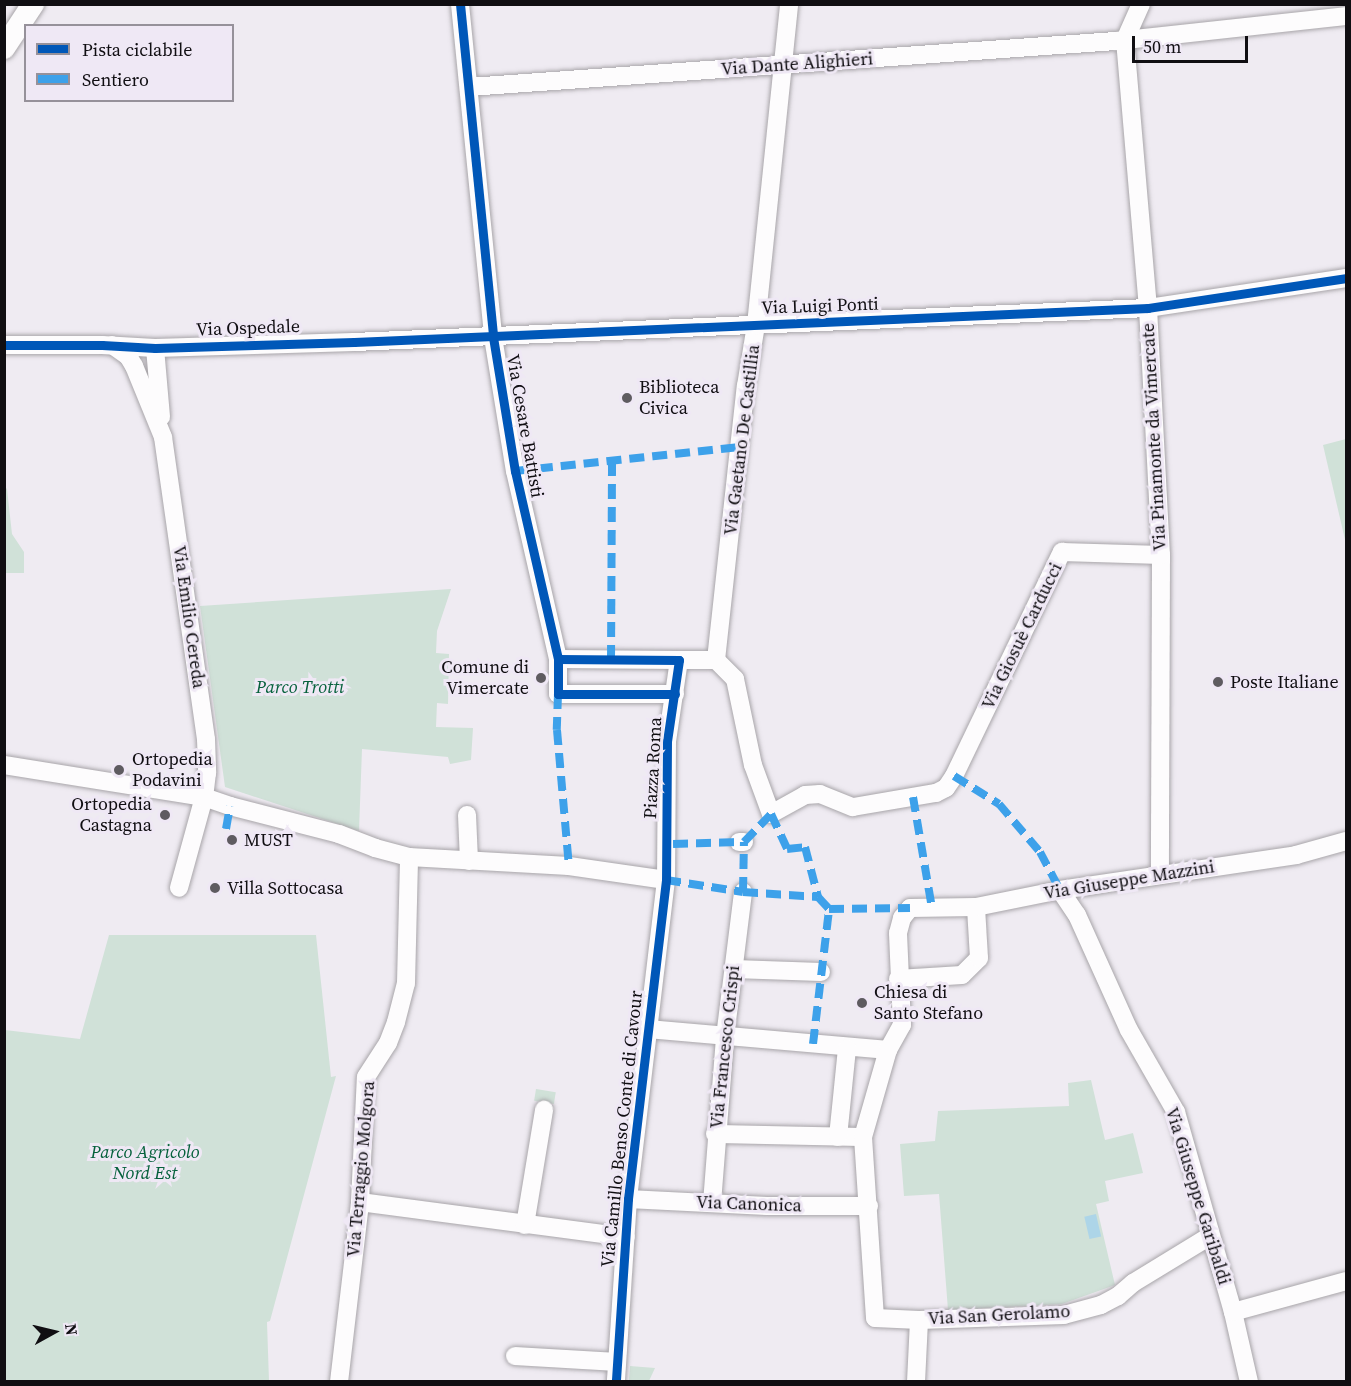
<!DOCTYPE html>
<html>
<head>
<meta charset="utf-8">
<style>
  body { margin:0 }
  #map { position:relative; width:1351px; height:1386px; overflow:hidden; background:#efebf2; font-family:"Source Serif 4",serif }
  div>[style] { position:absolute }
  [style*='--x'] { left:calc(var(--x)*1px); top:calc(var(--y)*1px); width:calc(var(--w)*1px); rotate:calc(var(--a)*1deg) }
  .green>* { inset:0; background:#d0e1d8; transform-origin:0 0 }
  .water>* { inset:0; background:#add5e8; transform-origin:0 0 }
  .roads { filter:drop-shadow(0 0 2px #a8a5a9) drop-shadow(0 0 2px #a8a5a9) }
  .minor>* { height:18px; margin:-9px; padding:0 9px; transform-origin:9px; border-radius:9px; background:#fdfcfd }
  .tertiary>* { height:22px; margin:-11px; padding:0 11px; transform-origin:11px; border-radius:11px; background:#fdfcfd }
  .quiet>* { height:8px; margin-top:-4px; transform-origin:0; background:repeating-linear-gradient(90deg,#3da1ea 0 15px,transparent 0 23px) }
  .cycleway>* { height:9px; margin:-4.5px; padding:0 4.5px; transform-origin:4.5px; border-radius:4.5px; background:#0057b8 }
  .dots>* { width:16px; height:16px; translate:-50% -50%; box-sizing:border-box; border:3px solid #efe8f5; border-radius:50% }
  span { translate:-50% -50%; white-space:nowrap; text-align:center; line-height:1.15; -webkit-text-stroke:6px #efe8f5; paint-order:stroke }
  .street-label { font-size:18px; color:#100e12 }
  .poi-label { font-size:18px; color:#100e12 }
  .left { translate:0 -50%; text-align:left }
  .right { translate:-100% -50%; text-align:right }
  .park-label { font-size:18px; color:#06613c; font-style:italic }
  .frame { position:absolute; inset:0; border:6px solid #100e12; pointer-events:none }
  .legend { position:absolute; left:24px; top:24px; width:210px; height:78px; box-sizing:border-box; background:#efe8f5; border:2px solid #96919a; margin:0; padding:8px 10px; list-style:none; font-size:18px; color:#100e12 }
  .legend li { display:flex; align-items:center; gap:12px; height:30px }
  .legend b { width:30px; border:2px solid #96919a }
  .north { position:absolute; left:24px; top:1302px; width:60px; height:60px; -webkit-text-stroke:4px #efe8f5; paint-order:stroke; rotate:82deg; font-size:16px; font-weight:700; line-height:24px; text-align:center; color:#100e12 }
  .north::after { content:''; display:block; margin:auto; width:21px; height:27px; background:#100e12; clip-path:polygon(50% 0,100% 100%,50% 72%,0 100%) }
  .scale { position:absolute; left:1132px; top:36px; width:116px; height:27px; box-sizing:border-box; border:3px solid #100e12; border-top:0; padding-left:8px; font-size:18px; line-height:21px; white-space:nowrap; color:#100e12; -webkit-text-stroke:4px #efe8f5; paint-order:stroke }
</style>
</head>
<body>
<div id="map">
  <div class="green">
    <div style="clip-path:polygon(1346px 439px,1346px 544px,1323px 445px)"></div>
    <div style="clip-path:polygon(5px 487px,7px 489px,12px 534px,24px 552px,24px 573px,5px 573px)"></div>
    <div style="clip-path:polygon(451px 589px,437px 631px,436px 653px,449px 654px,448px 704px,437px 703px,436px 727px,473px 728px,471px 760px,450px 764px,448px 757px,362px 749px,359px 831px,225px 787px,200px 606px)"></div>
    <div style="clip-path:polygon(109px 935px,316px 935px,331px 1077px,336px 1076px,270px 1321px,267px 1322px,269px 1381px,5px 1381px,5px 1030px,80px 1039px)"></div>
    <div style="clip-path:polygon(1091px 1080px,1105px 1140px,1133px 1133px,1143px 1173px,1105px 1181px,1109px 1201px,1096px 1204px,1115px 1285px,1062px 1304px,948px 1310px,939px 1194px,904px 1196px,900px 1144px,935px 1141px,938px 1111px,1069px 1106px,1068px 1083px)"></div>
    <div style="left:536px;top:1089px;width:20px;height:12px;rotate:9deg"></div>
    <div style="clip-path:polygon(630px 1366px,655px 1368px,649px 1381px,629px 1381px)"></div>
  </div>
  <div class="water">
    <div style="left:1096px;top:1214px;width:23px;height:12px;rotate:77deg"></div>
  </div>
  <div class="roads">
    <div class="minor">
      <div style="--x:460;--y:4;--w:335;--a:84.3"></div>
      <div style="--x:493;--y:337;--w:136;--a:80.7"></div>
      <div style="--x:515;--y:471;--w:193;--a:77.1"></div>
      <div style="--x:558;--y:659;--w:35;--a:90"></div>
      <div style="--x:558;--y:694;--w:117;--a:0"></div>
      <div style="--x:1141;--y:4;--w:39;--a:114"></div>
      <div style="--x:1125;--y:40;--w:269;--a:85.1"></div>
      <div style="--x:1148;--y:308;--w:247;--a:87"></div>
      <div style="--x:1161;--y:555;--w:319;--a:90.2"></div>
      <div style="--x:469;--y:87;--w:649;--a:-4.07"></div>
      <div style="--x:1116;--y:41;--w:231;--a:-6.2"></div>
      <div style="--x:4;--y:345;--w:98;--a:0"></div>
      <div style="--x:102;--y:345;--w:53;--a:3.2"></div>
      <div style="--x:155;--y:348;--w:199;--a:-1.7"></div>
      <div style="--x:354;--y:342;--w:795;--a:-2.45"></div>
      <div style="--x:1148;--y:308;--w:200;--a:-8.6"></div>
      <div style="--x:112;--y:345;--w:19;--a:35"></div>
      <div style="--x:128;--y:356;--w:12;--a:59"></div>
      <div style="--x:134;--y:366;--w:77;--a:67.8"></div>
      <div style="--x:163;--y:437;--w:305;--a:81.9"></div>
      <div style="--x:206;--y:739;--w:34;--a:88"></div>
      <div style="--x:207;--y:773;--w:24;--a:97"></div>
      <div style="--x:204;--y:797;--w:94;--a:105.4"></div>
      <div style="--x:155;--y:348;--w:69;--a:85"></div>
      <div style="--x:558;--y:659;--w:121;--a:0.5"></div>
      <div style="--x:679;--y:660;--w:82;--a:98.4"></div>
      <div style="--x:667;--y:741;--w:139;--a:90.4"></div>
      <div style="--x:666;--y:880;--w:321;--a:96.8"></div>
      <div style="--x:628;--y:1199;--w:183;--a:93.8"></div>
      <div style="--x:679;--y:660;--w:37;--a:0"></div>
      <div style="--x:716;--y:660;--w:27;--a:45"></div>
      <div style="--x:735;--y:679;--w:88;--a:78.2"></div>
      <div style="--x:753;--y:765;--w:52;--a:69.8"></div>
      <div style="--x:771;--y:814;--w:39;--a:-29"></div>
      <div style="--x:805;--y:795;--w:15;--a:-4"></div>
      <div style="--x:820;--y:794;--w:35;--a:22"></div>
      <div style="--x:853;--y:807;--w:84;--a:-9.6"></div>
      <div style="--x:936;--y:793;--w:11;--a:-27"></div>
      <div style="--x:946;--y:788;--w:14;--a:-56"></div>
      <div style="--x:954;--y:776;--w:249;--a:-64.3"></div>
      <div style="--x:1062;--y:552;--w:99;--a:1.7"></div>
      <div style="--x:716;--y:660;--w:276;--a:-83.8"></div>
      <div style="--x:746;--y:386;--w:62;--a:-80.7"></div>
      <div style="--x:756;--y:325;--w:323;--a:-84.1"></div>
      <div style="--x:4;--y:765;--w:203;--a:9.1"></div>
      <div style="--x:204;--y:797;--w:28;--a:19"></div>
      <div style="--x:230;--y:806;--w:113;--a:14.4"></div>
      <div style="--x:339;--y:834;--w:39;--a:21"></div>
      <div style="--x:375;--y:848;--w:35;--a:15"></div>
      <div style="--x:409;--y:857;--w:160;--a:3.2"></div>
      <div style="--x:569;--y:866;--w:98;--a:8.2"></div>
      <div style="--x:467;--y:815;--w:46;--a:87.5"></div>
      <div style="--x:739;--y:842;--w:5;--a:0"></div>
      <div style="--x:1060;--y:890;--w:30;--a:56"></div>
      <div style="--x:1077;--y:915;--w:126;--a:65.7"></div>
      <div style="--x:1129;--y:1030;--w:95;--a:60.2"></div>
      <div style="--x:1176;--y:1112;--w:208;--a:74.1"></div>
      <div style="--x:1233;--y:1312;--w:72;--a:77.1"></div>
      <div style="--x:734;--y:969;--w:87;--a:2"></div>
      <div style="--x:898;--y:979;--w:64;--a:-3.6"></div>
      <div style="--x:962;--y:975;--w:24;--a:-45"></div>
      <div style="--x:979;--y:958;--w:51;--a:-93.4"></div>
      <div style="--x:648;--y:1029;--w:241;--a:5"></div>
      <div style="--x:715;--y:1134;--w:148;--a:1.2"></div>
      <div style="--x:838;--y:1137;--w:89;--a:-84.2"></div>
      <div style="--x:628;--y:1199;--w:139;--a:2.9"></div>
      <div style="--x:767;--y:1206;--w:102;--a:0"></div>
      <div style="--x:360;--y:1202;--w:268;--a:7.5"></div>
      <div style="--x:712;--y:1203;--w:167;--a:-85.5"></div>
      <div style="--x:725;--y:1037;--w:146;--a:-82.9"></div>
      <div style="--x:525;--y:1225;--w:117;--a:-80.6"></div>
      <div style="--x:1210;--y:1236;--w:90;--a:148.6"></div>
      <div style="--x:1133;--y:1283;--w:20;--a:139"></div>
      <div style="--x:1118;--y:1296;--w:19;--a:152"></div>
      <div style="--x:1101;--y:1305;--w:38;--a:165"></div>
      <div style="--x:1064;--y:1315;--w:145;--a:178"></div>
      <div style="--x:919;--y:1320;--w:44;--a:-177.4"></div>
      <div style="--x:875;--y:1318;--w:181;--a:-93.8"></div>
      <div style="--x:863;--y:1137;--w:91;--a:-74"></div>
      <div style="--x:888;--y:1050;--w:29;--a:-61"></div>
      <div style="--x:902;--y:1025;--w:92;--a:-92.5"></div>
      <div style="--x:898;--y:933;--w:16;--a:-75"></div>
      <div style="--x:902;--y:918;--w:13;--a:-51"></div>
      <div style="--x:910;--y:908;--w:66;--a:-0.9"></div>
      <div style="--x:976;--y:907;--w:86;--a:-11.4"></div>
      <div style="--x:1060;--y:890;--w:239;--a:-8.4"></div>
      <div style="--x:1296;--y:855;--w:52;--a:-15.6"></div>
      <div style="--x:1233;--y:1312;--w:117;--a:-15.3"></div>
      <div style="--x:515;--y:1356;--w:102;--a:3.4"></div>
      <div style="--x:339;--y:1382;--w:181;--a:-83.3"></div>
      <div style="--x:360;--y:1202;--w:125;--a:-87.3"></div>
      <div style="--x:366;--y:1077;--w:40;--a:-57.1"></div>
      <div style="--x:388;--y:1043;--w:22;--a:-69"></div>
      <div style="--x:396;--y:1022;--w:40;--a:-75.6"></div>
      <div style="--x:406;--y:983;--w:126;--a:-88.6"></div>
      <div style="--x:916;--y:1382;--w:62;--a:-87.2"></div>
    </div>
    <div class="tertiary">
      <div style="--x:4;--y:48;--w:53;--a:-56.6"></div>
    </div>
  </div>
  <div class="quiet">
    <div style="--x:515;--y:471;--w:226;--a:-6.1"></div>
    <div style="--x:611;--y:660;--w:199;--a:-89.7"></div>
    <div style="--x:558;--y:694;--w:36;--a:92"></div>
    <div style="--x:557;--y:730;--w:137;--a:85"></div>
    <div style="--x:954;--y:776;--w:53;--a:31.9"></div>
    <div style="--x:999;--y:804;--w:63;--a:49.5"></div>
    <div style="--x:1040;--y:852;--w:43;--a:62.2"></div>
    <div style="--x:913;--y:797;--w:113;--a:80.3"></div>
    <div style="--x:226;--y:829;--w:23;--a:-80"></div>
    <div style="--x:673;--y:844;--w:66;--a:-1.7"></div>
    <div style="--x:666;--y:880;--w:78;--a:8.9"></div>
    <div style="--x:743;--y:892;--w:75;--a:3.8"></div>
    <div style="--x:818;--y:897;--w:16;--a:47"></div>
    <div style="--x:743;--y:892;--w:50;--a:-88.9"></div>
    <div style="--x:744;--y:842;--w:39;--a:-46"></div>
    <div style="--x:771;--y:814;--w:38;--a:65"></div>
    <div style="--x:787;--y:849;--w:18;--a:-6"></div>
    <div style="--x:805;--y:847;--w:52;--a:75.4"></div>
    <div style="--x:829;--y:909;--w:81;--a:-0.7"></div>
    <div style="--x:813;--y:1044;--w:136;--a:-83.2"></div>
  </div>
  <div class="cycleway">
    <div style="--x:460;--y:4;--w:335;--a:84.3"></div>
    <div style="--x:493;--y:337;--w:136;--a:80.7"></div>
    <div style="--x:515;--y:471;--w:193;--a:77.1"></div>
    <div style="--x:558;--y:659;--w:35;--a:90"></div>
    <div style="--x:558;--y:694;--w:117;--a:0"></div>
    <div style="--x:4;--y:345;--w:98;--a:0"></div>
    <div style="--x:102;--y:345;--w:53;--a:3.2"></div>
    <div style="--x:155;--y:348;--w:199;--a:-1.7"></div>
    <div style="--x:354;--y:342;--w:795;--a:-2.45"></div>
    <div style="--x:1148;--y:308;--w:200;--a:-8.6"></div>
    <div style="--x:558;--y:659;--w:121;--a:0.5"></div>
    <div style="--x:679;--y:660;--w:82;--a:98.4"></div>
    <div style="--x:667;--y:741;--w:139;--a:90.4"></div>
    <div style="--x:666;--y:880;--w:321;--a:96.8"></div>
    <div style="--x:628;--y:1199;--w:183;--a:93.8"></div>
  </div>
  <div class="dots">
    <div style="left:627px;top:398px;background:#5e5b60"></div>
    <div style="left:541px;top:678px;background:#5e5b60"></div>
    <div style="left:1218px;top:682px;background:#5e5b60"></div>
    <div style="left:119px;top:770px;background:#5e5b60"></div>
    <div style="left:165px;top:815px;background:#5e5b60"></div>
    <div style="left:232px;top:840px;background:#5e5b60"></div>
    <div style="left:215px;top:888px;background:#5e5b60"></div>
    <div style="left:862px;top:1003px;background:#5e5b60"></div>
  </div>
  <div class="street-label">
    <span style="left:797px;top:64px;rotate:-4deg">Via Dante Alighieri</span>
    <span style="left:820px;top:306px;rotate:-2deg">Via Luigi Ponti</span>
    <span style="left:248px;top:328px;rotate:-2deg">Via Ospedale</span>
    <span style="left:525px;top:426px;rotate:80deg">Via Cesare Battisti</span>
    <span style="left:1154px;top:437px;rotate:-93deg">Via Pinamonte da Vimercate</span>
    <span style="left:742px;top:440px;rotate:-83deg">Via Gaetano De Castillia</span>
    <span style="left:189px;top:617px;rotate:82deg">Via Emilio Cereda</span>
    <span style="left:1022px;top:636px;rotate:-64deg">Via Giosuè Carducci</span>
    <span style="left:653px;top:768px;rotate:-87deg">Piazza Roma</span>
    <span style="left:1129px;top:880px;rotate:-9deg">Via Giuseppe Mazzini</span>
    <span style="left:725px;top:1047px;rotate:-84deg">Via Francesco Crispi</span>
    <span style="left:622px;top:1129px;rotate:-84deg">Via Camillo Benso Conte di Cavour</span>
    <span style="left:361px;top:1169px;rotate:-85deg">Via Terraggio Molgora</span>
    <span style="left:1198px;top:1196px;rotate:73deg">Via Giuseppe Garibaldi</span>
    <span style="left:749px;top:1204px;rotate:2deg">Via Canonica</span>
    <span style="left:999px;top:1315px;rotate:-3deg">Via San Gerolamo</span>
  </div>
  <div class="poi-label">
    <span class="left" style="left:639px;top:398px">Biblioteca<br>Civica</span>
    <span class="right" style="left:529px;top:678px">Comune di<br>Vimercate</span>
    <span class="left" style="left:1230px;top:682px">Poste Italiane</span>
    <span class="left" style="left:132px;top:770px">Ortopedia<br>Podavini</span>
    <span class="right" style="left:152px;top:815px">Ortopedia<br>Castagna</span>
    <span class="left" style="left:244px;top:840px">MUST</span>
    <span class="left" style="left:227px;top:888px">Villa Sottocasa</span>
    <span class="left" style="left:874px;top:1003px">Chiesa di<br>Santo Stefano</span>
  </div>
  <div class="park-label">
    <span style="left:300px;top:687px">Parco Trotti</span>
    <span style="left:145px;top:1163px">Parco Agricolo<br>Nord Est</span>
  </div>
  <div class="frame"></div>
  <ul class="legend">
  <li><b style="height:8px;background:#0057b8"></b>Pista ciclabile</li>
  <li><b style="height:8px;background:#3da1ea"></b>Sentiero</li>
  </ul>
  <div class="north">N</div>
  <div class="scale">50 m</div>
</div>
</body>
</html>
